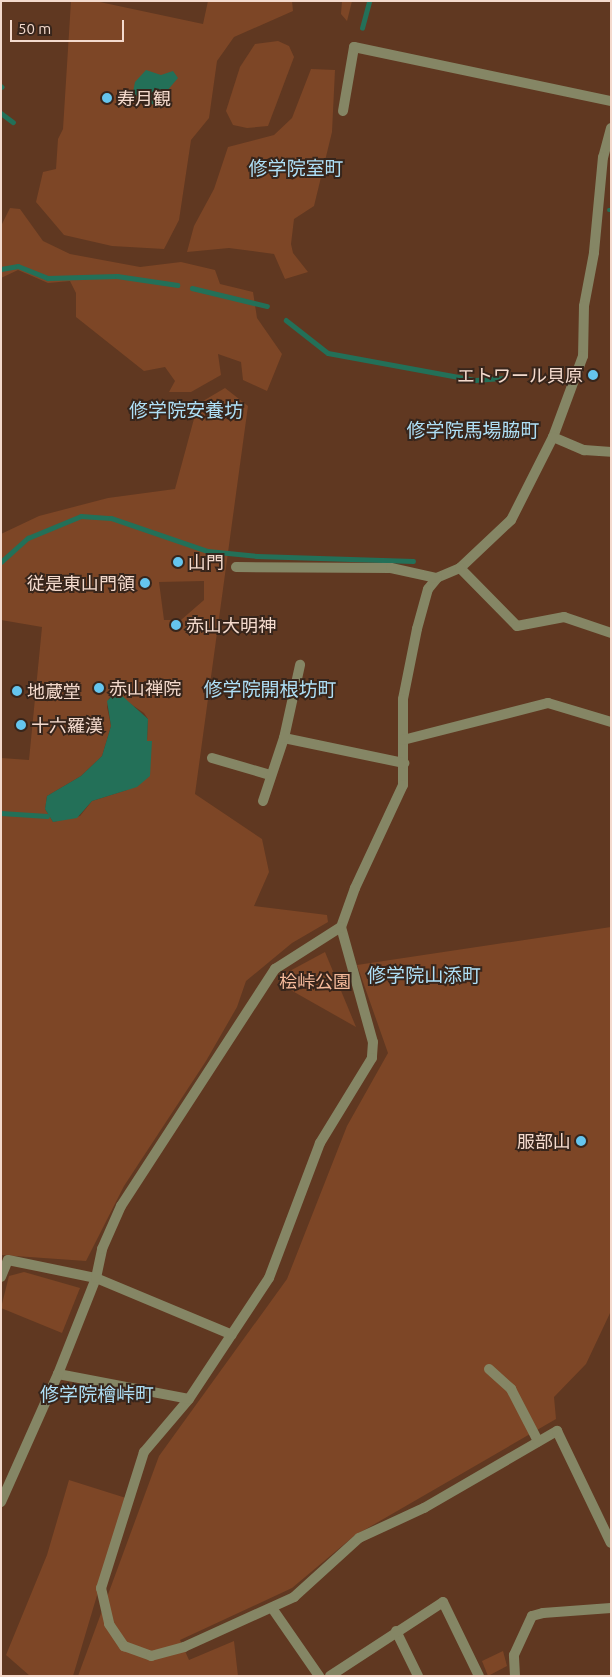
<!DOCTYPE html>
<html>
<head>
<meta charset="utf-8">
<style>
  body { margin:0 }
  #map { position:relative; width:612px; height:1677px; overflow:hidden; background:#603821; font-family:Ubuntu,"Noto Sans JP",sans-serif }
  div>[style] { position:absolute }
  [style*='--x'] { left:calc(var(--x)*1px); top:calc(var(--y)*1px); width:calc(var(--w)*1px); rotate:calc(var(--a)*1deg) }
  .green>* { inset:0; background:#7d4626 }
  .water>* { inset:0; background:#237058 }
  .stream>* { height:4.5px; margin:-2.25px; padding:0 2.25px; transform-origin:2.25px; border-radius:2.25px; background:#237058 }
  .street>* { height:10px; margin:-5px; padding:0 5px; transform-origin:5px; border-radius:5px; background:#858665 }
  .dots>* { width:14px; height:14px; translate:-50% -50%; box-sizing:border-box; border:2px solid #37251b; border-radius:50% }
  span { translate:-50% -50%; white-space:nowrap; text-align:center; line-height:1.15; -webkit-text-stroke:4px #37251b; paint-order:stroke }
  .poi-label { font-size:18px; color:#f4dacd }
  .left { translate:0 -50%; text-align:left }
  .right { translate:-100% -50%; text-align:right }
  .park-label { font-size:18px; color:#f5ba9b }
  .neighbourhood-label { font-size:19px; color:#aedff6 }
  .frame { position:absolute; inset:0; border:2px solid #f4dacd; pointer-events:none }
  .scale { position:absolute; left:10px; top:20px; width:114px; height:22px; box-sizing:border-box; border:2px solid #f4dacd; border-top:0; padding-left:6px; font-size:15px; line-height:18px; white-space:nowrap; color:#f4dacd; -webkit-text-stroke:4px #37251b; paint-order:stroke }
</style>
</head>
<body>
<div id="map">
  <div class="green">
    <div style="clip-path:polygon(71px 1px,95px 1px,203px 24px,208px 1px,292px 1px,293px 11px,234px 37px,217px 61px,209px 118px,191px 140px,179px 220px,164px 249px,112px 246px,64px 235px,36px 202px,43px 172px,56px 169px,58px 139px,63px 129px)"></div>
    <div style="clip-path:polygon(342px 1px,352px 1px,347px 21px,341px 14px)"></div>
    <div style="clip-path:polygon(278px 41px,289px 46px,294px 57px,268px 126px,247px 128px,233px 125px,226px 111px,240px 67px,255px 44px)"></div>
    <div style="clip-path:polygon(311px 69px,335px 70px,332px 132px,314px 206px,294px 219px,291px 244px,293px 253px,308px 272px,285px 279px,274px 254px,229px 248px,187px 252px,194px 226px,214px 189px,228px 147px,274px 135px,292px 118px)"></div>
    <div style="clip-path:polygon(10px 208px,20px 209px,43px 241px,70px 254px,140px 267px,181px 262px,215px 270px,220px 284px,253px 292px,257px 318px,282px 354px,267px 391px,243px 380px,241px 362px,218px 354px,221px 375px,191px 392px,169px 392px,175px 381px,165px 367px,144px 371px,76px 317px,76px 293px,70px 281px,48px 283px,18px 270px,1px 278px,1px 226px)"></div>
    <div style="clip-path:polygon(evenodd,225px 388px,248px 406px,195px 794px,262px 839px,269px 872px,254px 906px,327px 915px,328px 922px,292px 943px,246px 981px,237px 1007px,206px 1061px,124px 1186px,86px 1261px,1px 1255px,1px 758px,29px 760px,42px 627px,1px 620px,1px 534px,39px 516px,108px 498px,175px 489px,198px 404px,225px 388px,204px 581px,204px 600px,181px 620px,164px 620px,159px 582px,204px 581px,225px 388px,116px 694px,144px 713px,148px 719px,147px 741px,152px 741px,127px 790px,92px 801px,80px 816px,53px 822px,45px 809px,47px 796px,81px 776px,102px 756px,111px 726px,107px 707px,109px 698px,116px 694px)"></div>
    <div style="clip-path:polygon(611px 927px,611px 1311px,586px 1364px,554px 1397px,556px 1419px,354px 1536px,292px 1588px,180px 1640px,189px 1660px,234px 1641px,238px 1676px,78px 1676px,159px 1456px,287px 1279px,347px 1126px,388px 1053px,357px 965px)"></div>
    <div style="clip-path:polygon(325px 952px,356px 1027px,280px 984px,286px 973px)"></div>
    <div style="clip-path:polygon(24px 1272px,80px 1288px,62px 1333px,1px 1308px,9px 1276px)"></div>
    <div style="clip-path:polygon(69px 1480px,126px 1498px,73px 1676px,30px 1676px,6px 1655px,47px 1555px)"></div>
    <div style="clip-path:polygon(503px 1651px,507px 1666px,488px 1676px,482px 1661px)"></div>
  </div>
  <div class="water">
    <div style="clip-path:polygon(146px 70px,161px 75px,173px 71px,178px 78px,155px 105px,141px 101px,133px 92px,135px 82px)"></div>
    <div style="clip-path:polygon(120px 694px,148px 719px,147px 741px,152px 741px,150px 776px,137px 787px,92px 801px,77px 818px,53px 822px,45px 809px,47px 796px,81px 776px,102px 756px,111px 726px,107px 701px,112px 696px)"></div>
  </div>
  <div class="stream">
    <div style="--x:362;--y:28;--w:28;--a:-75"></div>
    <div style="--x:1;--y:86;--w:1;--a:45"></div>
    <div style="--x:1;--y:113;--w:15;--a:37"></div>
    <div style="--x:609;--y:210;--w:2;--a:0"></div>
    <div style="--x:1;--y:269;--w:17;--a:-10"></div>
    <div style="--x:18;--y:266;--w:32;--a:22"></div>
    <div style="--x:48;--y:278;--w:69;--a:-1.7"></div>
    <div style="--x:117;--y:276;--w:61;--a:8.5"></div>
    <div style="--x:192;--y:288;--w:77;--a:13.5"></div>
    <div style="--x:286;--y:320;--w:53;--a:38.2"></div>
    <div style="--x:328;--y:353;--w:149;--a:10.4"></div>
    <div style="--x:475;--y:380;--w:30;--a:-4"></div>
    <div style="--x:1;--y:562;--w:36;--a:-42"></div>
    <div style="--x:28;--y:538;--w:57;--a:-22.5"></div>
    <div style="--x:81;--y:516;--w:30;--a:4"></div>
    <div style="--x:111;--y:518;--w:102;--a:18.8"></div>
    <div style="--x:208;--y:551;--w:49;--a:5.8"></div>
    <div style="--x:257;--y:556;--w:156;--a:1.8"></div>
    <div style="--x:1;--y:813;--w:46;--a:3.7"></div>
  </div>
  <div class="street">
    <div style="--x:343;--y:111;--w:65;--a:-80.2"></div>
    <div style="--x:354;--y:47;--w:263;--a:11.9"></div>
    <div style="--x:611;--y:128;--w:30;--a:105"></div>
    <div style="--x:603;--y:157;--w:96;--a:95.4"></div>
    <div style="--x:594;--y:253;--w:54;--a:100.7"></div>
    <div style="--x:584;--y:306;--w:50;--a:91.1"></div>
    <div style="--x:583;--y:356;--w:86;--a:110.3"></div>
    <div style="--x:553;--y:437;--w:93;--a:116.8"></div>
    <div style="--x:511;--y:520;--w:70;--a:136.7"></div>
    <div style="--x:460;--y:568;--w:25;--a:157"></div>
    <div style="--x:437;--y:578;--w:14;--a:129"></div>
    <div style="--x:428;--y:589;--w:41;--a:105.4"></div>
    <div style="--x:417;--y:629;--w:71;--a:101.3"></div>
    <div style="--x:403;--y:699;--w:86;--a:90"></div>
    <div style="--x:403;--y:785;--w:114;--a:115"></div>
    <div style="--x:355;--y:888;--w:41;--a:109.7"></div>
    <div style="--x:341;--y:927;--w:119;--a:74.5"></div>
    <div style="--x:373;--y:1042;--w:16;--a:94"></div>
    <div style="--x:372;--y:1058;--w:100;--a:121.5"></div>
    <div style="--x:320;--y:1143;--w:144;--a:110.7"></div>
    <div style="--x:269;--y:1278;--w:145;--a:123.5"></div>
    <div style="--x:189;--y:1399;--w:70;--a:130.3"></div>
    <div style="--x:144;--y:1452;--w:143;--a:107.5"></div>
    <div style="--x:101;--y:1588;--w:37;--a:77"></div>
    <div style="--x:109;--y:1624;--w:27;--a:56"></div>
    <div style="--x:124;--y:1646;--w:29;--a:20"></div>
    <div style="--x:151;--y:1656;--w:34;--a:-15"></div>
    <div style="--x:184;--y:1647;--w:121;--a:-24.4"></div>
    <div style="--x:294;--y:1597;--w:88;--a:-42.2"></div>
    <div style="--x:359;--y:1538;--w:72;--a:-24.8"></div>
    <div style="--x:424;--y:1508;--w:154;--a:-30.1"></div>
    <div style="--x:557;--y:1431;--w:124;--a:64.3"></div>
    <div style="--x:553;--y:437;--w:34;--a:23"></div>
    <div style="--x:584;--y:450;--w:27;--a:4"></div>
    <div style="--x:236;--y:567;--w:155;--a:0.4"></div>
    <div style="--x:391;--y:568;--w:47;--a:12.3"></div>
    <div style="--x:460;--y:568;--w:81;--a:45.5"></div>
    <div style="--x:517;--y:626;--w:48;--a:-10.8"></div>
    <div style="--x:564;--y:617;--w:50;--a:18.8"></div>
    <div style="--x:284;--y:738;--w:123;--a:11.8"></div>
    <div style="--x:403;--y:740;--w:150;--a:-14.3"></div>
    <div style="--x:548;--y:703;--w:66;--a:16.8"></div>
    <div style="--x:212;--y:758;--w:60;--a:16.3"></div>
    <div style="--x:263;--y:801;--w:66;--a:-71.6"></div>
    <div style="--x:284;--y:738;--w:75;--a:-77.6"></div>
    <div style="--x:1;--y:1277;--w:18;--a:-68"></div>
    <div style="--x:8;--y:1260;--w:90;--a:11.6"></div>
    <div style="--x:96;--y:1278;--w:147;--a:22.7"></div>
    <div style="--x:489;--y:1369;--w:30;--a:42"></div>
    <div style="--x:511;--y:1389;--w:59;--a:62.6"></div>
    <div style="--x:58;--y:1374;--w:133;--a:10.8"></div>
    <div style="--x:1;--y:1502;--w:140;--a:-66"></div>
    <div style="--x:58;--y:1374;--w:103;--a:-68.4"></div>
    <div style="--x:96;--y:1278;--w:30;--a:-78"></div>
    <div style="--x:102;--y:1249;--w:47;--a:-66.2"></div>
    <div style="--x:121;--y:1206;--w:283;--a:-57"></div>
    <div style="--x:275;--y:969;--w:78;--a:-32.5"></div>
    <div style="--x:272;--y:1608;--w:83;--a:55.3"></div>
    <div style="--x:396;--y:1631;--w:50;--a:63.9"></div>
    <div style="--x:330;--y:1676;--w:135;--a:-33.2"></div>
    <div style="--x:443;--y:1602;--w:82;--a:64.1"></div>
    <div style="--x:515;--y:1676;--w:21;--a:-93"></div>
    <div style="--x:514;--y:1655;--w:43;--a:-65.2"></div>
    <div style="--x:532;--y:1616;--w:11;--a:-15"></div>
    <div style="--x:543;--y:1613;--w:68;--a:-4.2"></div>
  </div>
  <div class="dots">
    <div style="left:107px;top:98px;background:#65c5ee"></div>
    <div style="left:593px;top:375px;background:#65c5ee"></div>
    <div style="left:178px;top:562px;background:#65c5ee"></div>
    <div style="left:145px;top:583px;background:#65c5ee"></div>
    <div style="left:176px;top:625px;background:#65c5ee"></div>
    <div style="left:99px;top:688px;background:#65c5ee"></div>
    <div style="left:17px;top:691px;background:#65c5ee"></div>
    <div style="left:21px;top:725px;background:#65c5ee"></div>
    <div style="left:581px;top:1141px;background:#65c5ee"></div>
  </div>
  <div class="poi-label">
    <span class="left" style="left:117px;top:98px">寿月観</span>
    <span class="right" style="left:583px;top:375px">エトワール貝原</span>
    <span class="left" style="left:188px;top:562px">山門</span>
    <span class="right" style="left:135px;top:583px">従是東山門領</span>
    <span class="left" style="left:186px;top:625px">赤山大明神</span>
    <span class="left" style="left:109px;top:688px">赤山禅院</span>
    <span class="left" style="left:27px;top:691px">地蔵堂</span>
    <span class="left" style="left:31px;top:725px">十六羅漢</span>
    <span class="right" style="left:571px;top:1141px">服部山</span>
  </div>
  <div class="park-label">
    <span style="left:315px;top:981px">桧峠公園</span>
  </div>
  <div class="neighbourhood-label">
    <span style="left:296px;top:169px">修学院室町</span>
    <span style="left:186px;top:411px">修学院安養坊</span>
    <span style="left:473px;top:431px">修学院馬場脇町</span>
    <span style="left:270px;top:690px">修学院開根坊町</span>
    <span style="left:424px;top:976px">修学院山添町</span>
    <span style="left:97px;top:1395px">修学院檜峠町</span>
  </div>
  <div class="frame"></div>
  <div class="scale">50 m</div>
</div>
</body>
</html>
